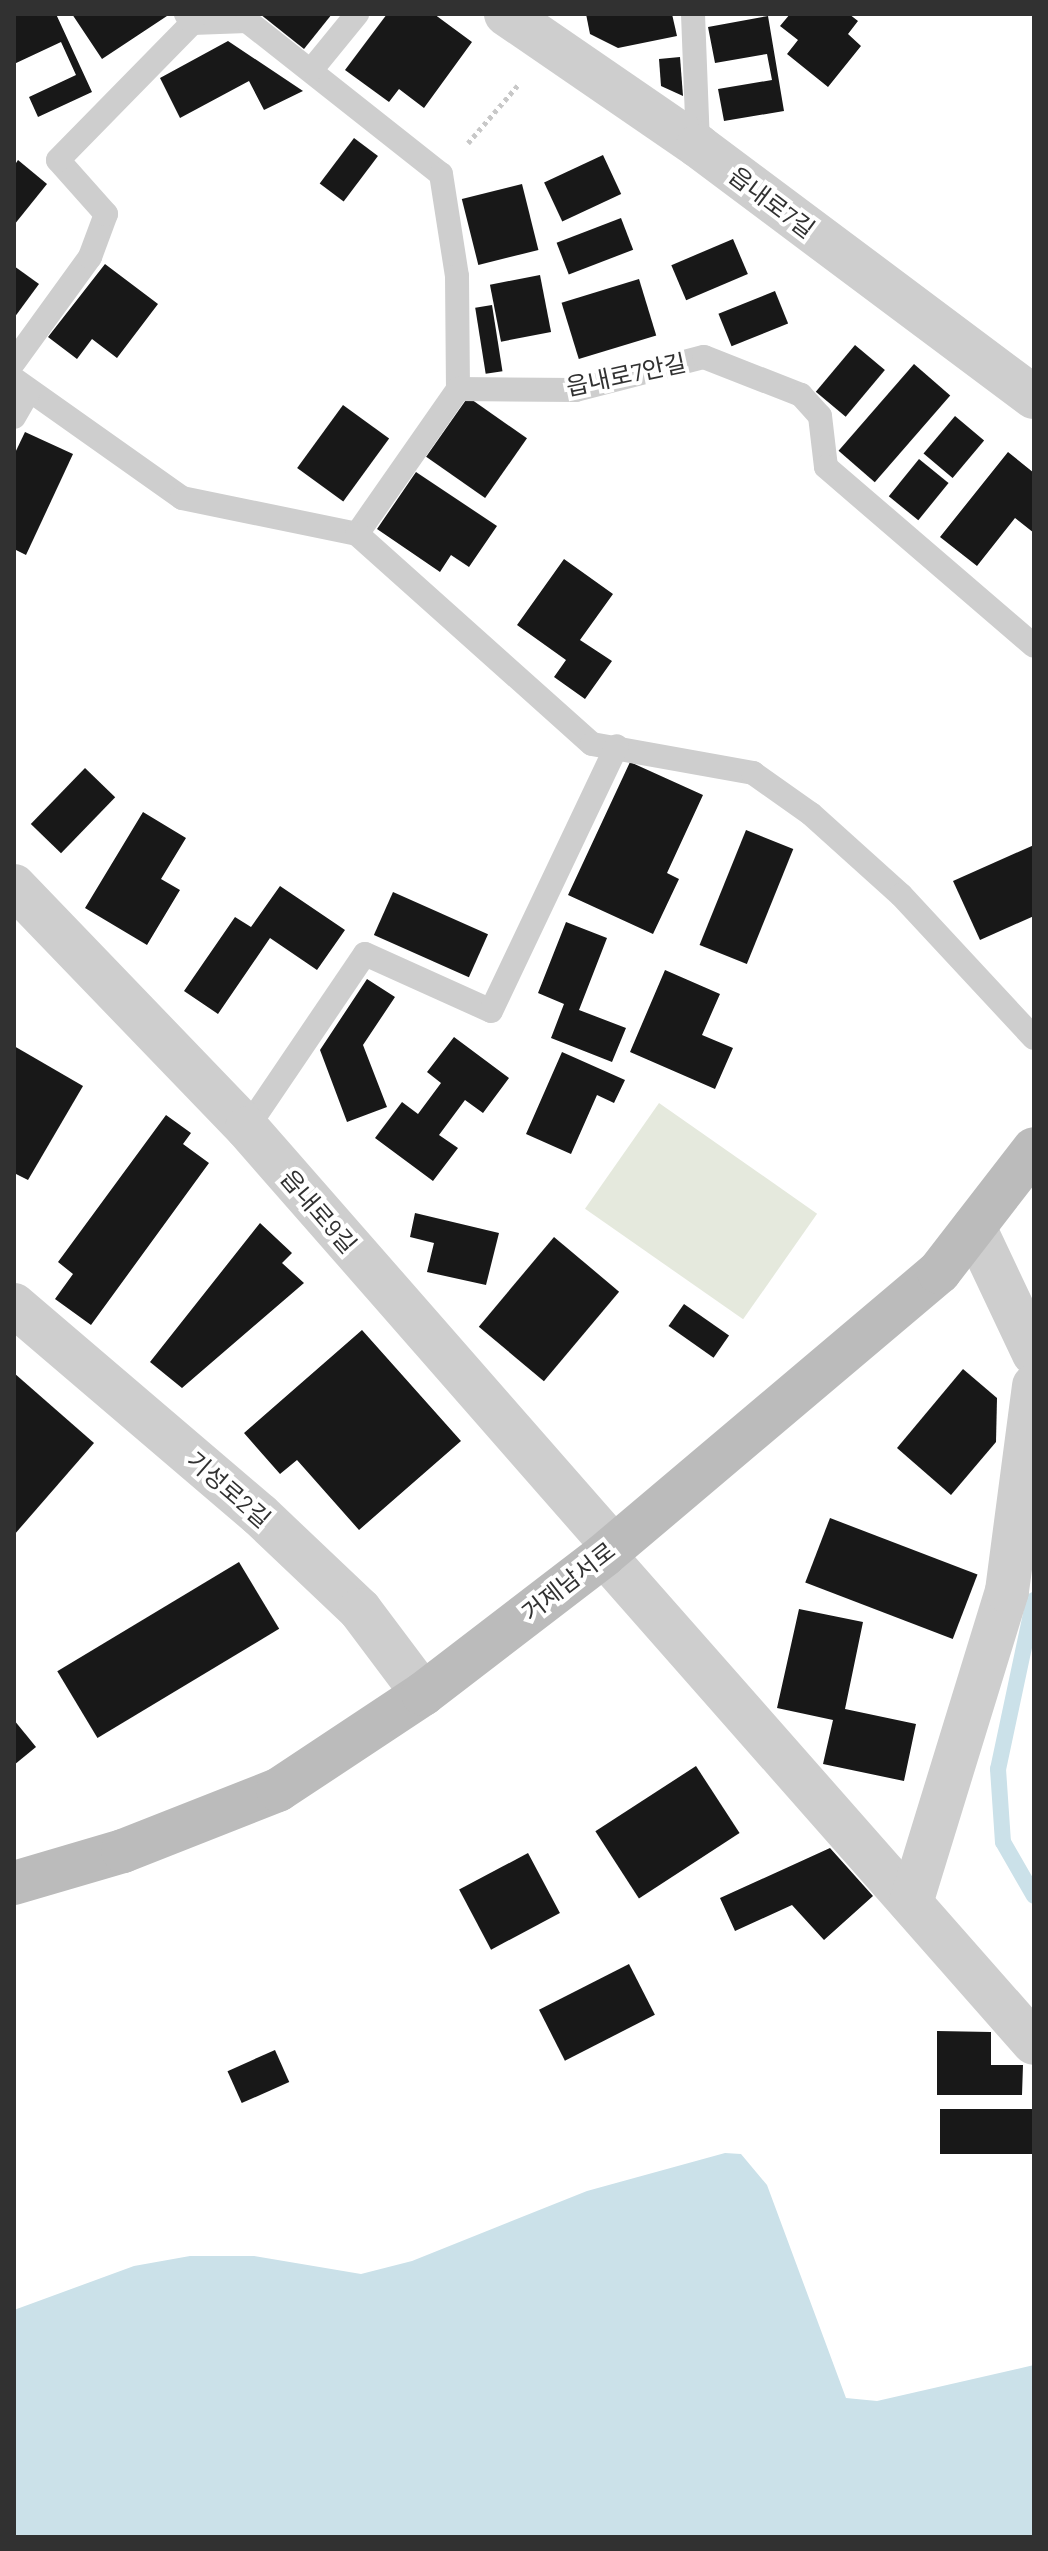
<!DOCTYPE html>
<html>
<head>
<meta charset="utf-8">
<style>
  body { margin:0 }
  #map { position:relative; width:1048px; height:2551px; overflow:hidden; background:#fff; font-family:Barlow,"Noto Sans KR",sans-serif }
  div>[style] { position:absolute }
  [style*='--x'] { left:calc(var(--x)*1px); top:calc(var(--y)*1px); width:calc(var(--w)*1px); rotate:calc(var(--a)*1deg) }
  .green>* { inset:0; background:#e5e9dd; transform-origin:0 0 }
  .water>* { inset:0; background:#cbe1e9 }
  .stream>* { height:16px; margin:-8px; padding:0 8px; transform-origin:8px; border-radius:8px; background:#cbe1e9 }
  .building>* { inset:0; background:#181818; transform-origin:0 0 }
  .path>* { height:5px; margin-top:-2.5px; transform-origin:0; background:repeating-linear-gradient(90deg,#c8c8c8 0 4px,transparent 0 8px) }
  .service>* { height:24px; margin:-12px; padding:0 12px; transform-origin:12px; border-radius:12px; background:#cecece }
  .minor>* { height:44px; margin:-22px; padding:0 22px; transform-origin:22px; border-radius:22px; background:#cecece }
  .secondary>* { height:44px; margin:-22px; padding:0 22px; transform-origin:22px; border-radius:22px; background:#bbb }
  span { translate:-50% -50%; white-space:nowrap; text-align:center; line-height:1.15; -webkit-text-stroke:8px #fff; paint-order:stroke }
  .street-label { font-size:24px; color:#313131 }
  .frame { position:absolute; inset:0; border:16px solid #313131; pointer-events:none }
</style>
</head>
<body>
<div id="map">
  <div class="green">
    <div style="left:659px;top:1103px;width:193px;height:129px;rotate:35deg"></div>
  </div>
  <div class="water">
    <div style="clip-path:polygon(725px 2153px,741px 2154px,767px 2185px,846px 2398px,877px 2401px,1034px 2365px,1034px 2537px,14px 2537px,14px 2310px,134px 2266px,190px 2256px,254px 2256px,361px 2274px,412px 2261px,587px 2191px)"></div>
  </div>
  <div class="stream">
    <div style="--x:1034;--y:1600;--w:173;--a:102"></div>
    <div style="--x:998;--y:1769;--w:73;--a:86.1"></div>
    <div style="--x:1003;--y:1842;--w:62;--a:60.1"></div>
  </div>
  <div class="building">
    <div style="clip-path:polygon(56px 14px,92px 92px,38px 117px,29px 97px,76px 75px,61px 42px,14px 64px,14px 15px)"></div>
    <div style="clip-path:polygon(72px 14px,77px 15px,170px 14px,102px 59px)"></div>
    <div style="clip-path:polygon(260px 14px,332px 14px,304px 49px)"></div>
    <div style="clip-path:polygon(387px 14px,434px 14px,472px 42px,424px 108px,399px 89px,389px 102px,345px 70px)"></div>
    <div style="clip-path:polygon(586px 14px,672px 14px,677px 36px,618px 48px,590px 34px)"></div>
    <div style="clip-path:polygon(790px 14px,849px 14px,858px 21px,848px 34px,861px 46px,828px 87px,787px 54px,798px 40px,780px 26px)"></div>
    <div style="clip-path:polygon(768px 16px,784px 111px,724px 121px,718px 89px,772px 80px,767px 54px,715px 63px,708px 27px)"></div>
    <div style="clip-path:polygon(228px 41px,303px 91px,264px 110px,249px 81px,180px 118px,160px 78px)"></div>
    <div style="clip-path:polygon(680px 57px,683px 96px,661px 86px,659px 59px)"></div>
    <div style="left:354px;top:138px;width:30px;height:57px;rotate:37deg"></div>
    <div style="left:603px;top:155px;width:43px;height:65px;rotate:65deg"></div>
    <div style="clip-path:polygon(18px 160px,47px 184px,14px 225px,14px 166px)"></div>
    <div style="left:522px;top:184px;width:68px;height:62px;rotate:76deg"></div>
    <div style="left:621px;top:218px;width:34px;height:69px;rotate:69deg"></div>
    <div style="left:733px;top:239px;width:38px;height:67px;rotate:67deg"></div>
    <div style="clip-path:polygon(105px 264px,158px 304px,117px 358px,92px 339px,77px 359px,48px 337px)"></div>
    <div style="clip-path:polygon(14px 266px,39px 284px,14px 318px)"></div>
    <div style="left:540px;top:275px;width:58px;height:51px;rotate:79deg"></div>
    <div style="left:639px;top:279px;width:59px;height:81px;rotate:73deg"></div>
    <div style="left:775px;top:291px;width:35px;height:61px;rotate:68deg"></div>
    <div style="left:492px;top:305px;width:67px;height:17px;rotate:81deg"></div>
    <div style="left:855px;top:345px;width:39px;height:61px;rotate:40deg"></div>
    <div style="left:914px;top:364px;width:48px;height:115px;rotate:41deg"></div>
    <div style="left:468px;top:397px;width:72px;height:73px;rotate:35deg"></div>
    <div style="left:343px;top:405px;width:57px;height:78px;rotate:36deg"></div>
    <div style="left:955px;top:416px;width:38px;height:49px;rotate:40deg"></div>
    <div style="clip-path:polygon(25px 432px,73px 454px,26px 555px,14px 549px,14px 455px)"></div>
    <div style="clip-path:polygon(1008px 452px,1034px 473px,1034px 533px,1015px 518px,977px 566px,940px 537px)"></div>
    <div style="left:919px;top:459px;width:38px;height:48px;rotate:39deg"></div>
    <div style="clip-path:polygon(416px 472px,497px 526px,469px 567px,451px 555px,440px 572px,377px 529px)"></div>
    <div style="clip-path:polygon(564px 559px,613px 594px,580px 640px,612px 661px,585px 699px,554px 677px,566px 660px,517px 625px)"></div>
    <div style="clip-path:polygon(630px 762px,703px 795px,667px 873px,679px 879px,653px 934px,568px 895px)"></div>
    <div style="left:85px;top:768px;width:42px;height:78px;rotate:44deg"></div>
    <div style="clip-path:polygon(143px 812px,186px 838px,161px 879px,180px 890px,147px 945px,85px 908px)"></div>
    <div style="left:746px;top:830px;width:51px;height:124px;rotate:22deg"></div>
    <div style="clip-path:polygon(1034px 845px,1034px 916px,980px 940px,953px 881px)"></div>
    <div style="clip-path:polygon(280px 886px,345px 930px,317px 970px,270px 938px,218px 1014px,184px 991px,235px 917px,251px 927px)"></div>
    <div style="left:393px;top:892px;width:104px;height:47px;rotate:24deg"></div>
    <div style="clip-path:polygon(566px 922px,607px 938px,579px 1010px,626px 1028px,612px 1062px,551px 1038px,564px 1004px,538px 993px)"></div>
    <div style="clip-path:polygon(665px 970px,720px 994px,702px 1035px,733px 1048px,715px 1089px,630px 1052px)"></div>
    <div style="clip-path:polygon(367px 979px,395px 997px,363px 1045px,387px 1107px,347px 1122px,320px 1050px)"></div>
    <div style="clip-path:polygon(454px 1037px,509px 1078px,483px 1113px,465px 1100px,439px 1135px,458px 1148px,433px 1181px,375px 1138px,402px 1102px,418px 1114px,441px 1083px,427px 1072px)"></div>
    <div style="clip-path:polygon(14px 1046px,83px 1086px,28px 1180px,14px 1173px)"></div>
    <div style="clip-path:polygon(562px 1052px,625px 1080px,614px 1103px,597px 1095px,571px 1154px,526px 1134px)"></div>
    <div style="clip-path:polygon(166px 1115px,191px 1133px,183px 1144px,209px 1163px,91px 1325px,55px 1299px,73px 1274px,58px 1262px)"></div>
    <div style="clip-path:polygon(415px 1213px,499px 1233px,486px 1285px,427px 1272px,434px 1243px,410px 1237px)"></div>
    <div style="clip-path:polygon(260px 1223px,292px 1253px,282px 1263px,304px 1283px,182px 1388px,150px 1362px)"></div>
    <div style="left:554px;top:1237px;width:85px;height:117px;rotate:40deg"></div>
    <div style="left:684px;top:1304px;width:55px;height:27px;rotate:35deg"></div>
    <div style="clip-path:polygon(362px 1330px,461px 1441px,359px 1530px,297px 1460px,280px 1474px,244px 1433px)"></div>
    <div style="clip-path:polygon(963px 1369px,997px 1398px,996px 1442px,951px 1495px,897px 1448px)"></div>
    <div style="clip-path:polygon(14px 1373px,94px 1443px,14px 1535px)"></div>
    <div style="left:830px;top:1518px;width:158px;height:69px;rotate:21deg"></div>
    <div style="left:239px;top:1562px;width:78px;height:212px;rotate:59deg"></div>
    <div style="clip-path:polygon(799px 1609px,863px 1622px,845px 1709px,916px 1724px,904px 1781px,823px 1764px,833px 1720px,777px 1708px)"></div>
    <div style="clip-path:polygon(14px 1720px,36px 1747px,14px 1765px)"></div>
    <div style="left:696px;top:1766px;width:80px;height:120px;rotate:57deg"></div>
    <div style="clip-path:polygon(830px 1848px,873px 1896px,824px 1940px,792px 1905px,735px 1931px,720px 1898px)"></div>
    <div style="left:528px;top:1853px;width:68px;height:78px;rotate:62deg"></div>
    <div style="left:629px;top:1964px;width:57px;height:101px;rotate:63deg"></div>
    <div style="clip-path:polygon(937px 2031px,991px 2032px,991px 2065px,1023px 2065px,1022px 2095px,937px 2095px)"></div>
    <div style="left:275px;top:2050px;width:35px;height:52px;rotate:66deg"></div>
    <div style="left:1034px;top:2109px;width:45px;height:94px;rotate:90deg"></div>
  </div>
  <div class="path">
    <div style="--x:468;--y:143;--w:78;--a:-49.2"></div>
  </div>
  <div class="service">
    <div style="--x:693;--y:14;--w:132;--a:87.8"></div>
    <div style="--x:192;--y:23;--w:55;--a:-2.1"></div>
    <div style="--x:247;--y:21;--w:247;--a:38.3"></div>
    <div style="--x:441;--y:174;--w:103;--a:81.1"></div>
    <div style="--x:457;--y:276;--w:113;--a:89.5"></div>
    <div style="--x:313;--y:68;--w:70;--a:-50.8"></div>
    <div style="--x:14;--y:362;--w:130;--a:-54.1"></div>
    <div style="--x:90;--y:257;--w:46;--a:-69.6"></div>
    <div style="--x:106;--y:214;--w:72;--a:-131.6"></div>
    <div style="--x:58;--y:160;--w:192;--a:-45.6"></div>
    <div style="--x:192;--y:23;--w:11;--a:-124"></div>
    <div style="--x:14;--y:379;--w:206;--a:35.3"></div>
    <div style="--x:182;--y:498;--w:179;--a:11.6"></div>
    <div style="--x:357;--y:534;--w:177;--a:-55.1"></div>
    <div style="--x:458;--y:389;--w:118;--a:0.5"></div>
    <div style="--x:576;--y:390;--w:132;--a:-14.5"></div>
    <div style="--x:704;--y:357;--w:104;--a:21.4"></div>
    <div style="--x:801;--y:395;--w:28;--a:48"></div>
    <div style="--x:820;--y:416;--w:51;--a:83.3"></div>
    <div style="--x:826;--y:467;--w:274;--a:40.7"></div>
    <div style="--x:14;--y:417;--w:30;--a:-60"></div>
    <div style="--x:357;--y:534;--w:315;--a:41.8"></div>
    <div style="--x:592;--y:744;--w:164;--a:10.2"></div>
    <div style="--x:753;--y:773;--w:71;--a:35.3"></div>
    <div style="--x:811;--y:814;--w:121;--a:42"></div>
    <div style="--x:901;--y:895;--w:195;--a:47.1"></div>
    <div style="--x:247;--y:1128;--w:210;--a:-55.9"></div>
    <div style="--x:365;--y:954;--w:138;--a:24.3"></div>
    <div style="--x:491;--y:1011;--w:293;--a:-64.6"></div>
  </div>
  <div class="minor">
    <div style="--x:506;--y:14;--w:233;--a:34.5"></div>
    <div style="--x:698;--y:146;--w:419;--a:36.8"></div>
    <div style="--x:14;--y:886;--w:336;--a:46.1"></div>
    <div style="--x:247;--y:1128;--w:556;--a:48.79"></div>
    <div style="--x:974;--y:1227;--w:140;--a:64.7"></div>
    <div style="--x:14;--y:1305;--w:323;--a:40.5"></div>
    <div style="--x:260;--y:1515;--w:138;--a:43.5"></div>
    <div style="--x:360;--y:1610;--w:105;--a:53.1"></div>
    <div style="--x:604;--y:1555;--w:650;--a:48.62"></div>
    <div style="--x:911;--y:1903;--w:326;--a:-72.9"></div>
    <div style="--x:1007;--y:1591;--w:207;--a:-82.5"></div>
  </div>
  <div class="secondary">
    <div style="--x:14;--y:1883;--w:114;--a:-16.4"></div>
    <div style="--x:123;--y:1851;--w:167;--a:-21.5"></div>
    <div style="--x:278;--y:1790;--w:174;--a:-33.5"></div>
    <div style="--x:423;--y:1694;--w:228;--a:-37.5"></div>
    <div style="--x:604;--y:1555;--w:439;--a:-40.2"></div>
    <div style="--x:939;--y:1272;--w:155;--a:-52.3"></div>
  </div>
  <div class="street-label">
    <span style="left:772px;top:202px;rotate:37deg">읍내로7길</span>
    <span style="left:626px;top:374px;rotate:-12deg">읍내로7안길</span>
    <span style="left:319px;top:1211px;rotate:49deg">읍내로9길</span>
    <span style="left:229px;top:1489px;rotate:41deg">기성로2길</span>
    <span style="left:568px;top:1581px;rotate:-38deg">거제남서로</span>
  </div>
  <div class="frame"></div>
</div>
</body>
</html>
